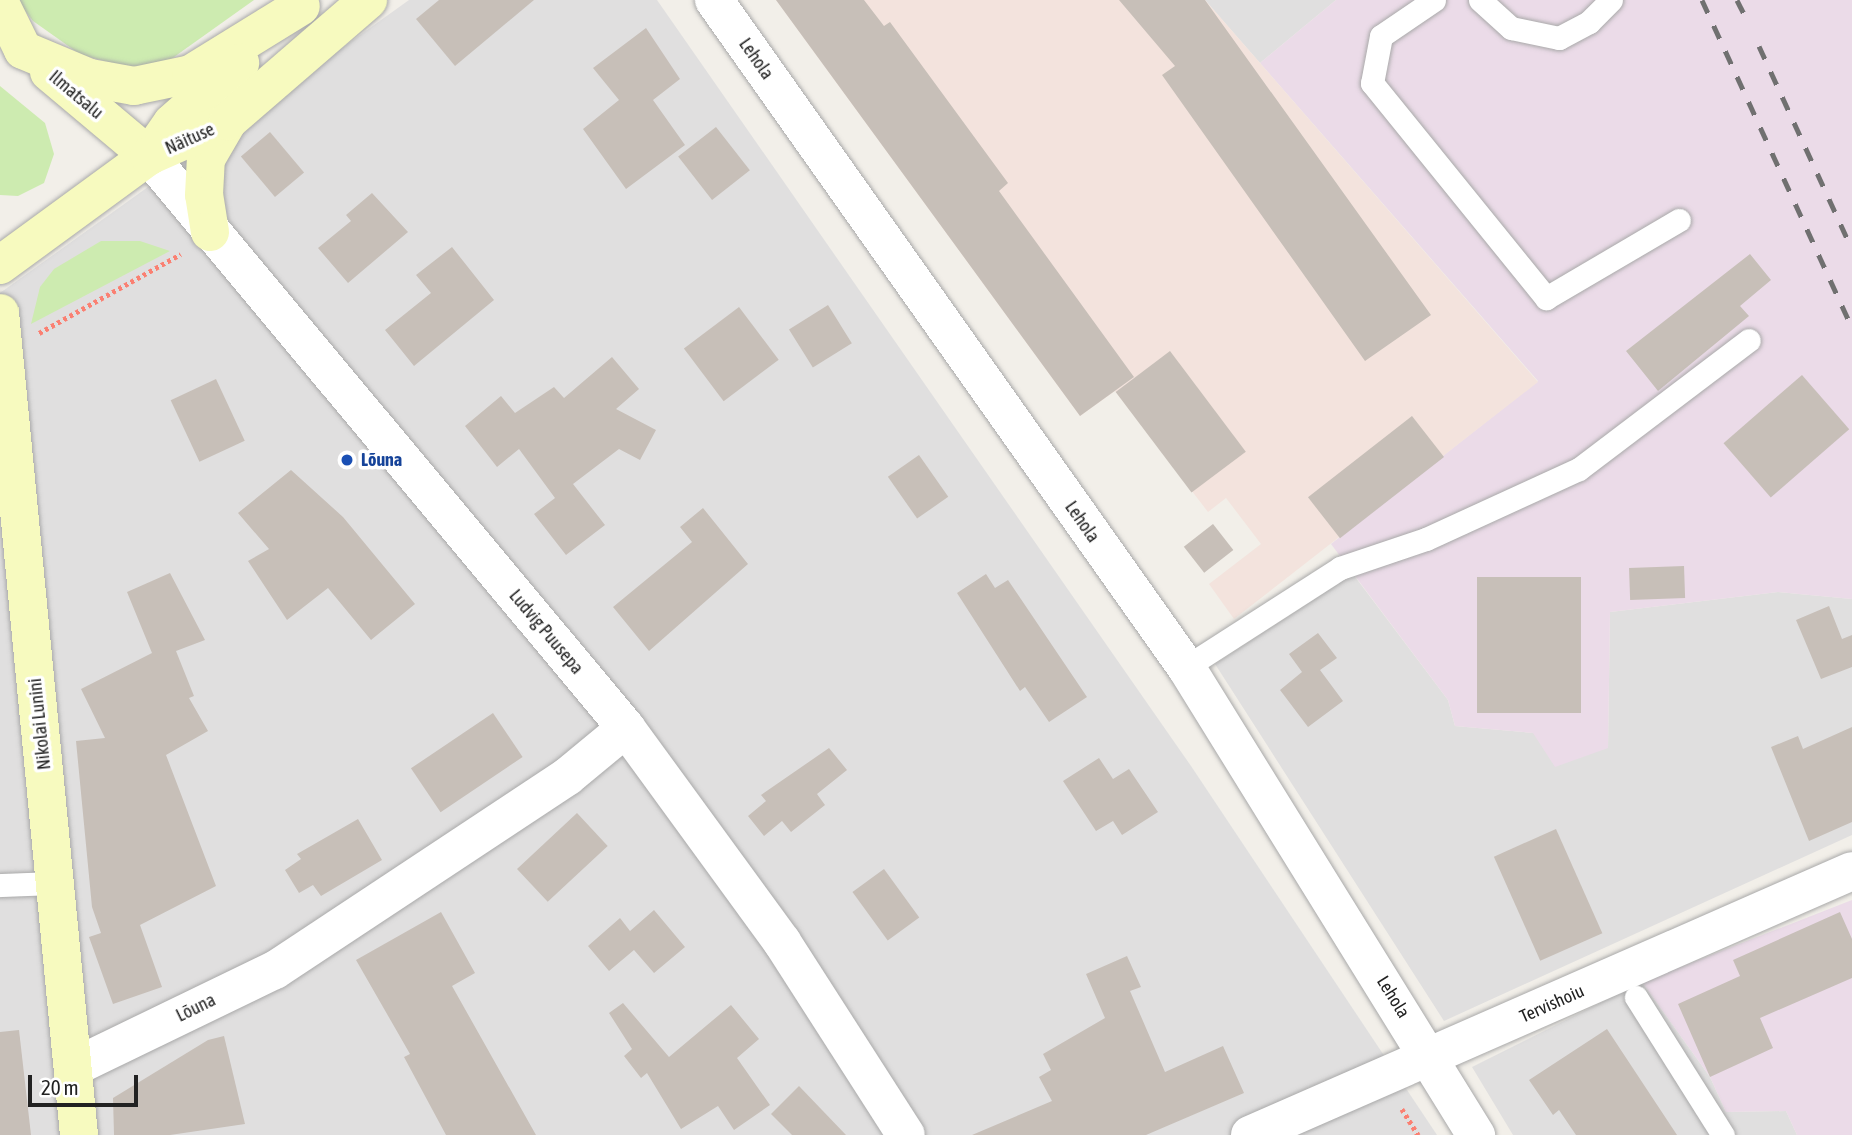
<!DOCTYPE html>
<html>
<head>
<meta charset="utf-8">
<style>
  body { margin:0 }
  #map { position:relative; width:1852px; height:1135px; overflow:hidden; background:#f2efe9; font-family:"Asap Condensed",sans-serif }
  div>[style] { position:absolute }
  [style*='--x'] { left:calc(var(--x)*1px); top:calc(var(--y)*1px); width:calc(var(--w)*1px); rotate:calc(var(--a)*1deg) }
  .residential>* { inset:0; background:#e0dfdf }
  .industrial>* { inset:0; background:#ebdbe8 }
  .military>* { inset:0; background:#f3e3dd }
  .grass>* { inset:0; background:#cdebb0 }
  .building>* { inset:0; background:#c7bfb8; transform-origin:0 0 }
  .path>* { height:4.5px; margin-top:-2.25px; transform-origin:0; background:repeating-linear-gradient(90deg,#fa8072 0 3.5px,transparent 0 7px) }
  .roads { filter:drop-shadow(0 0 2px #a9a9a9) drop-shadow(0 0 2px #a9a9a9) }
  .lane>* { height:23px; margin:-11.5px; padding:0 11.5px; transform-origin:11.5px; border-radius:11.5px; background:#fff }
  .street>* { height:38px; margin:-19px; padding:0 19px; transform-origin:19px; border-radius:19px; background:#fff }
  .secondary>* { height:38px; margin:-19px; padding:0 19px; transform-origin:19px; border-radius:19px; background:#f7fabf }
  .rail>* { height:5px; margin-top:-2.5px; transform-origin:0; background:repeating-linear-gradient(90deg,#707070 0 14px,transparent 0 28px) }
  .dots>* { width:19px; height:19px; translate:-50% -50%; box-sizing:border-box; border:4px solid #fff; border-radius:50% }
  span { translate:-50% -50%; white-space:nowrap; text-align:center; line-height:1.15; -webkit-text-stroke:7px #fff; paint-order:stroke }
  .street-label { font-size:18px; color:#222 }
  .transit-label { font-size:18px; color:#164399; font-weight:700 }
  .left { translate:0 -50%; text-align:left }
  .scale { position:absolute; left:28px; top:1075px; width:110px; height:32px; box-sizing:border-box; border:4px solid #222; border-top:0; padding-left:9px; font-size:21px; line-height:24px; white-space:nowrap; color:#222; -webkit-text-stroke:5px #fff; paint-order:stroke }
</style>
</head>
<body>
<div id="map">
  <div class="residential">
    <div style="clip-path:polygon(409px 0,657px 0,1191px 766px,1437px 1135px,0 1135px,0 293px)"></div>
    <div style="clip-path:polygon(1205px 0,1336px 0,1260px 63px)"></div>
    <div style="clip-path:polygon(1353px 574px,1448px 700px,1455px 726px,1533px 733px,1608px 748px,1610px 612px,1778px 592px,1852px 599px,1852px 835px,1444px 1021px,1215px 664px)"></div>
    <div style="clip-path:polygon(1642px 982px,1710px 1077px,1726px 1112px,1786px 1111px,1797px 1135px,1513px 1135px,1472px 1067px)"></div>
  </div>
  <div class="industrial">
    <div style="clip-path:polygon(1336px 0,1852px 0,1852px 599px,1778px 592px,1610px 612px,1608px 748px,1555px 767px,1533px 733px,1455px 726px,1448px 700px,1331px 544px,1538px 381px,1260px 63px)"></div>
    <div style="clip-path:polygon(1852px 900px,1852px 1135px,1797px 1135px,1786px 1111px,1726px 1112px,1710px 1077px,1642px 982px)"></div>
  </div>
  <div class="military">
    <div style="clip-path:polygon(776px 0,1205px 0,1538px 382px,1234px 619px,1209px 584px,1261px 544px,1226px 498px,1208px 512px,1115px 391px,1080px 416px)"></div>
  </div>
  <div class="grass">
    <div style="clip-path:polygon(17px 0,254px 0,167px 62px,132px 68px,81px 55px,33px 21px)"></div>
    <div style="clip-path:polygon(0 86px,45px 123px,54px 154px,44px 183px,18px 196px,0 195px)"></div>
    <div style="clip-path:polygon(101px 241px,140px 241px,170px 251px,31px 324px,40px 287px,54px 269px)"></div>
  </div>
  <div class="building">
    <div style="clip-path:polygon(439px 0,534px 0,455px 66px,416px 19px)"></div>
    <div style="clip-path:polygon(776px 0,864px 0,884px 26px,890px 22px,1008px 183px,999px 191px,1134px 377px,1080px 416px)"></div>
    <div style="clip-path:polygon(1119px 0,1205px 0,1431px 315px,1365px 361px,1162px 75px,1175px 66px)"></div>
    <div style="clip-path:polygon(646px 28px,680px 79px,653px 100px,685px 145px,626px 189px,583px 129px,619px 100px,593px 68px)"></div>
    <div style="left:716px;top:127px;width:55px;height:48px;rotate:52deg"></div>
    <div style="left:270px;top:132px;width:53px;height:38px;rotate:50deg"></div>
    <div style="clip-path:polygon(372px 193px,408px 232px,348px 283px,318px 248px,351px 221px,346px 215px)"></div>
    <div style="clip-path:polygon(452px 247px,494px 300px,414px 366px,385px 330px,431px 293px,416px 275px)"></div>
    <div style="clip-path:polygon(1750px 254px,1771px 280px,1740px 306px,1749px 316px,1658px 391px,1626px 351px)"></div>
    <div style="left:828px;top:305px;width:45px;height:46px;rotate:58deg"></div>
    <div style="left:739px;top:307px;width:66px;height:69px;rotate:53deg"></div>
    <div style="left:1170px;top:351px;width:126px;height:68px;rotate:53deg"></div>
    <div style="clip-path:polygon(612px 357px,639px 389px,616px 409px,656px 430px,640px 460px,619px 449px,573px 484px,605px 525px,566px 555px,534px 514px,555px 498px,519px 449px,497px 467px,465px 426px,501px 396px,515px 413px,554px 387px,564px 398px)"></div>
    <div style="left:1802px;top:375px;width:72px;height:104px;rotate:49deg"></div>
    <div style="left:216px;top:379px;width:68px;height:50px;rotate:65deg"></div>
    <div style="left:1412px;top:416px;width:52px;height:132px;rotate:52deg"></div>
    <div style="left:919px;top:455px;width:51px;height:38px;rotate:55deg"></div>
    <div style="clip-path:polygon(291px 470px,343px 517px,415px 604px,371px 640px,328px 588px,287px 620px,248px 561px,269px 549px,238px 513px)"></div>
    <div style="clip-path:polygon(703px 508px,748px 564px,649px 651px,613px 607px,692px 542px,680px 527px)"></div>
    <div style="left:1213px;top:524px;width:33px;height:37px;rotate:52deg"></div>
    <div style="left:1684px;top:566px;width:32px;height:55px;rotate:88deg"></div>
    <div style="clip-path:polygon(170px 573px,205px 640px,176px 651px,194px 696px,189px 698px,208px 731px,166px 755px,216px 886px,140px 925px,162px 987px,113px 1004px,89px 937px,101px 933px,92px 907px,76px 741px,105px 738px,81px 689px,152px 653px,127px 592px)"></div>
    <div style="clip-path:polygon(986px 574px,995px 588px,1008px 580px,1087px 697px,1049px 722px,1025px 687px,1020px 691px,957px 593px)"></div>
    <div style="left:1477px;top:577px;width:104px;height:136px"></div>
    <div style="clip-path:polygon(1829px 606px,1842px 639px,1852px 635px,1852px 667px,1821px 679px,1796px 620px)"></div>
    <div style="clip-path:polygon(1318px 633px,1337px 658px,1320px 670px,1343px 701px,1308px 727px,1280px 690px,1302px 672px,1289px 654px)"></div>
    <div style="left:493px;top:713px;width:53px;height:99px;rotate:56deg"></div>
    <div style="clip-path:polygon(1852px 727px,1852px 822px,1809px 841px,1771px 747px,1798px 736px,1803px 749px)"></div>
    <div style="clip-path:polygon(829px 748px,847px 770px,817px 794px,825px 805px,791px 832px,782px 821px,764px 836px,748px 816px,766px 801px,761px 795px)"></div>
    <div style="clip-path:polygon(1099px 758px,1113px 779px,1129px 769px,1158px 812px,1122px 835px,1113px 821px,1096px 831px,1063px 781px)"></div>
    <div style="left:577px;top:813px;width:45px;height:82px;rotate:47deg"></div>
    <div style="clip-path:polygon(358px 819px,382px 860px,321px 896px,313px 885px,299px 893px,285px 870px,301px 859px,297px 854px)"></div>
    <div style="left:1556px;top:829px;width:114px;height:68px;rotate:66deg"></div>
    <div style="left:884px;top:869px;width:60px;height:39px;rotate:54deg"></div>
    <div style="clip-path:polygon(654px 910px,685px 947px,654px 973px,634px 950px,609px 971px,588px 946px,620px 918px,630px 931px)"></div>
    <div style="clip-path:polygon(441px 912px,475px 973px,452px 986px,536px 1135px,446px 1135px,404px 1057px,410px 1054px,356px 960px)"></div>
    <div style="clip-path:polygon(1840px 912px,1852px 939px,1852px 978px,1760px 1018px,1773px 1048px,1710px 1077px,1678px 1004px,1740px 976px,1733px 960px)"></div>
    <div style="clip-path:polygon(1127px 956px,1141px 987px,1130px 991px,1165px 1072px,1223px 1046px,1244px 1093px,1146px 1135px,972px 1135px,1052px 1101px,1039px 1077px,1051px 1070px,1043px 1054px,1105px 1018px,1086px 974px)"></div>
    <div style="clip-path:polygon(623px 1003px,669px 1057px,731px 1005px,759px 1039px,737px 1058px,770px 1105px,734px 1130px,718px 1106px,681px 1129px,647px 1073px,641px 1078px,624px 1056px,632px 1049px,609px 1013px)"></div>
    <div style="clip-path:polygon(1607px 1029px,1677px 1135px,1576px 1135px,1559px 1110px,1553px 1115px,1529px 1080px)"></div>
    <div style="clip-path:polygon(19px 1030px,31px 1135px,0 1135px,0 1032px)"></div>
    <div style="clip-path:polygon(224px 1036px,245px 1124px,170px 1135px,114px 1135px,113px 1098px,208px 1040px)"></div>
    <div style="clip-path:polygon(799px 1086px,846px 1135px,792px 1135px,771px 1114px)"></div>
  </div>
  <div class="path">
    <div style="--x:39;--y:333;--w:162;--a:-29.1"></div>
    <div style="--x:1402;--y:1109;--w:31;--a:58"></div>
  </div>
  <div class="roads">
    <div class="lane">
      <div style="--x:1434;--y:0;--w:64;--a:145.8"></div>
      <div style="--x:1381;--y:36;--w:48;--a:100.8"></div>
      <div style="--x:1372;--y:83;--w:277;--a:51"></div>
      <div style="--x:1546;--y:298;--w:154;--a:-30.4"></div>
      <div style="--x:1480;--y:0;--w:42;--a:42.1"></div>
      <div style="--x:1511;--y:28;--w:49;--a:11.8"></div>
      <div style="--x:1559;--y:38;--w:34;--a:-28"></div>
      <div style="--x:1589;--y:22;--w:31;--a:-45"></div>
      <div style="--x:1186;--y:667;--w:183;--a:-32.7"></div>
      <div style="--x:1340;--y:568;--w:91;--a:-18.6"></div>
      <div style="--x:1426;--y:539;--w:168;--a:-24.6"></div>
      <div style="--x:1579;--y:469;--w:213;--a:-37.2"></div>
      <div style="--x:0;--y:885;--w:55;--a:-2.1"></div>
      <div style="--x:1636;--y:997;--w:163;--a:57.8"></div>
    </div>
    <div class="street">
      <div style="--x:714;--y:0;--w:817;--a:54.72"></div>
      <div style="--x:1186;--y:667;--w:551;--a:58.22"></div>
      <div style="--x:149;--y:156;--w:745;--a:50.17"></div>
      <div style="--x:626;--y:728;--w:265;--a:53.9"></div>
      <div style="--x:782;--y:942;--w:229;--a:57.3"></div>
      <div style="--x:74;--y:1067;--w:223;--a:-25.8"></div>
      <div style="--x:275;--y:970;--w:351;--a:-33.5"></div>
      <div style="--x:568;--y:776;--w:75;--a:-39.6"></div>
      <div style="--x:1250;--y:1135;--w:657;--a:-23.68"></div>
    </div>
    <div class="secondary">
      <div style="--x:0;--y:3;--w:52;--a:63.9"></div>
      <div style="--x:23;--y:50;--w:73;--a:22.7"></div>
      <div style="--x:90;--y:78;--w:45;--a:10.3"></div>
      <div style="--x:134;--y:86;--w:58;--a:-11.9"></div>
      <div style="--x:191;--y:74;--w:129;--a:-31.7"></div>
      <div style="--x:49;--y:72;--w:131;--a:40"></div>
      <div style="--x:149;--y:156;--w:40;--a:-55.1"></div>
      <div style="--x:172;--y:123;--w:91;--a:-41.4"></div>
      <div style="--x:210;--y:232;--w:37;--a:-99"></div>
      <div style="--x:204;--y:195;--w:36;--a:-87"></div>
      <div style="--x:206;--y:159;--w:44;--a:-59.9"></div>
      <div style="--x:0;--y:265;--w:185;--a:-36.2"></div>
      <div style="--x:149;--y:156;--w:86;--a:-23.9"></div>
      <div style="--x:228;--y:121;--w:185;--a:-40.8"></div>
      <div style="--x:0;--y:313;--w:826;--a:84.51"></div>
    </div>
  </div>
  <div class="rail">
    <div style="--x:1702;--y:0;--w:360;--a:65.4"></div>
    <div style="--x:1737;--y:0;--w:25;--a:63"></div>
    <div style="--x:1759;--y:46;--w:223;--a:65.4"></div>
  </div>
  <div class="dots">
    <div style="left:347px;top:460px;background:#1a4fb4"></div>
  </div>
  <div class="street-label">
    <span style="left:756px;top:59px;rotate:55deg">Lehola</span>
    <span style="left:76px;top:95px;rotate:40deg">Ilmatsalu</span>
    <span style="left:190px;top:139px;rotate:-24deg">Näituse</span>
    <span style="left:1082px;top:522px;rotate:55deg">Lehola</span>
    <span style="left:546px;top:632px;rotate:50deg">Ludvig Puusepa</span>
    <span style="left:40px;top:724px;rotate:-96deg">Nikolai Lunini</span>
    <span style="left:1393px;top:997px;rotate:58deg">Lehola</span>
    <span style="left:1552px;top:1004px;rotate:-24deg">Tervishoiu</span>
    <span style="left:196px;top:1008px;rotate:-26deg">Lõuna</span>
  </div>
  <div class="transit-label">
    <span class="left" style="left:361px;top:460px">Lõuna</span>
  </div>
  <div class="scale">20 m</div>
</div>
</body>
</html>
